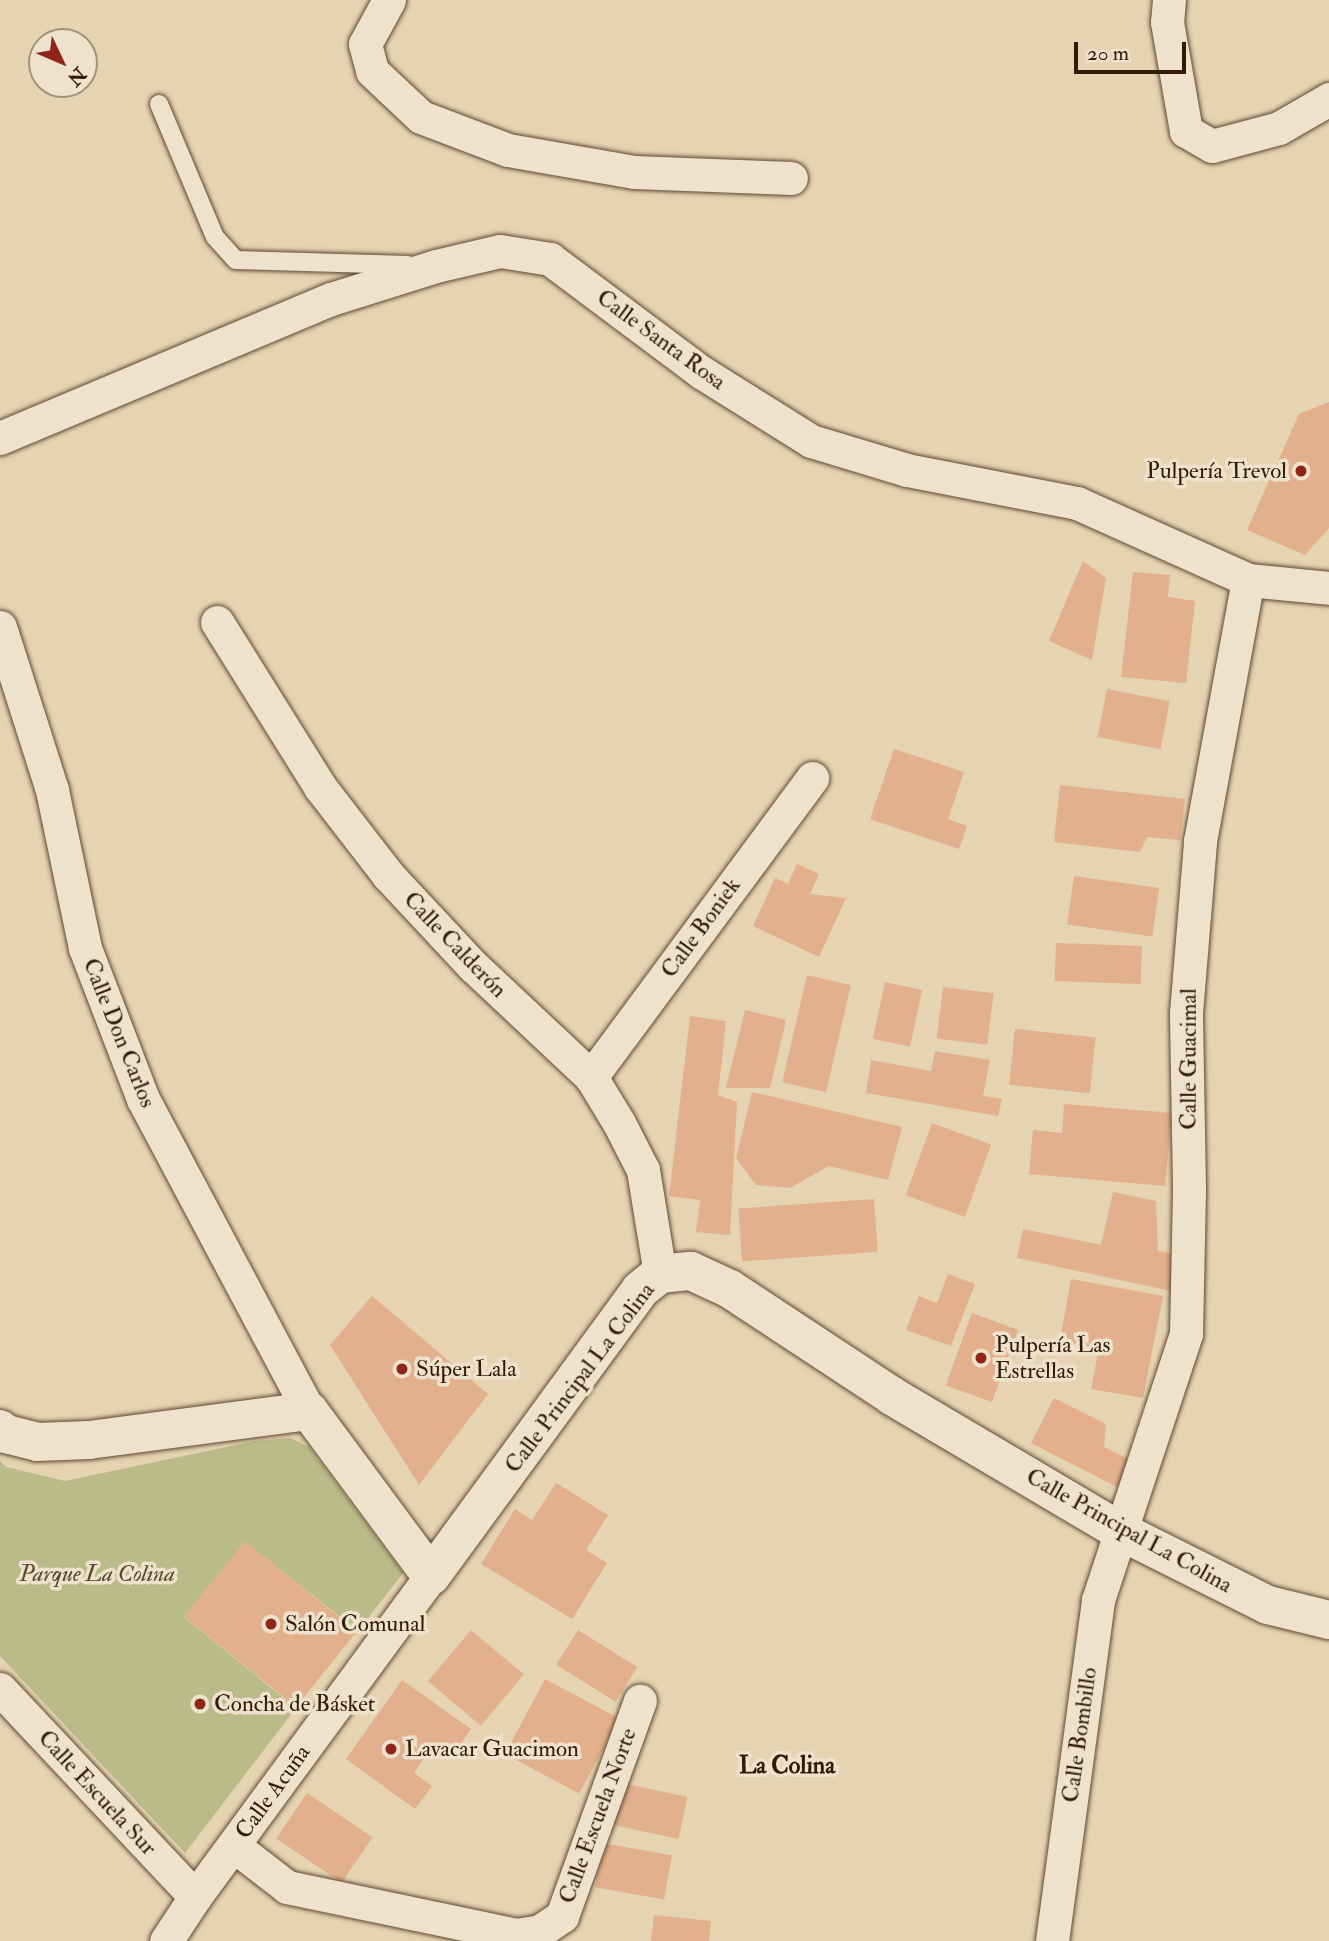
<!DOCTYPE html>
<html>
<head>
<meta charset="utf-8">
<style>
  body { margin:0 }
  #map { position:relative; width:1329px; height:1941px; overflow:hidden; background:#e5d3b1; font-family:"IM FELL Double Pica",serif }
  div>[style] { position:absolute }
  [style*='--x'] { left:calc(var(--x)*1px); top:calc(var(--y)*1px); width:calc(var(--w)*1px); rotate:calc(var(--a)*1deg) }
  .green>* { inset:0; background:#b9bb88 }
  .building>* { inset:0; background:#e2b08d; transform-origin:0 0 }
  .roads { filter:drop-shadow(0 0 2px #5e4932) drop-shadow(0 0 2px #5e4932) }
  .lane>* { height:18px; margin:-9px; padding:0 9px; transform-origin:9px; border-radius:9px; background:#eee2cc }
  .street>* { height:33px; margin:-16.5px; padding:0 16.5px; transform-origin:16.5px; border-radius:16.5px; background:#eee2cc }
  .secondary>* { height:38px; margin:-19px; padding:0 19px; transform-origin:19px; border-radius:19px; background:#eee2cc }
  .dots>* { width:19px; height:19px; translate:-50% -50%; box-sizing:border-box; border:4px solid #eee2cc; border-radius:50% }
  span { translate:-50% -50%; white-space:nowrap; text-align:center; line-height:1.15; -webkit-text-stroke:7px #eee2cc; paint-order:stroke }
  .street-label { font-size:23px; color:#311b07 }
  .poi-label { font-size:23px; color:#311b07 }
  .right { translate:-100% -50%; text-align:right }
  .left { translate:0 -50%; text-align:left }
  .park-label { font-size:23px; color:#5a4b2e; font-style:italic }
  .neighbourhood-label { font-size:24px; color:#311b07; font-weight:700 }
  .north { position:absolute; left:28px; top:28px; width:70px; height:70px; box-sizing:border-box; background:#eee2cc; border:2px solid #a2927d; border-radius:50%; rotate:134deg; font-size:19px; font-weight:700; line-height:28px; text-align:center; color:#311b07 }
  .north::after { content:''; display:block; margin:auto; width:24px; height:32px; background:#8f2418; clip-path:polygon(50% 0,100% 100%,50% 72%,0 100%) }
  .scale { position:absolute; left:1074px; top:42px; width:112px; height:32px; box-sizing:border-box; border:4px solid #311b07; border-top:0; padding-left:9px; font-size:21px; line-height:24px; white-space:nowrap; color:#311b07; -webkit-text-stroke:5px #eee2cc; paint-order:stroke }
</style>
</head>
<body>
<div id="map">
  <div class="green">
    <div style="clip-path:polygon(290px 1438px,309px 1447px,403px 1573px,358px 1631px,245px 1542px,184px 1617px,296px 1708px,185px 1853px,0 1656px,0 1461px,6px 1467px,65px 1481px,255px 1441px)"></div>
  </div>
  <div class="building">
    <div style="clip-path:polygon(1329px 402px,1329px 528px,1305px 555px,1247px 530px,1299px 414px)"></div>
    <div style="clip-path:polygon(1083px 561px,1106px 578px,1092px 660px,1049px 641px)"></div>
    <div style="clip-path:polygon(1133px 572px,1170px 575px,1168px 597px,1195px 601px,1186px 683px,1121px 677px)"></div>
    <div style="left:1107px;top:689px;width:64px;height:49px;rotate:11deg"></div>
    <div style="clip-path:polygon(894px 749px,964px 772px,948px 819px,967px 826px,959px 849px,870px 819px)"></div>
    <div style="clip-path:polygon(1060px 785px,1185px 799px,1180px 840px,1147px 837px,1140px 852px,1054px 842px)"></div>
    <div style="clip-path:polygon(797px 864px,819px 874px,810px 894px,846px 898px,819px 957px,753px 926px,775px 878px,788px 884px)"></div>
    <div style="left:1074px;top:876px;width:86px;height:49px;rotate:8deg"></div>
    <div style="left:1056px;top:943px;width:86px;height:38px;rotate:2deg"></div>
    <div style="left:807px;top:975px;width:45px;height:110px;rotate:13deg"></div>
    <div style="left:885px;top:982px;width:38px;height:58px;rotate:12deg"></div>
    <div style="left:943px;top:987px;width:51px;height:52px;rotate:7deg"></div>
    <div style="clip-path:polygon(745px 1010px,786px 1020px,770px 1088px,726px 1088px)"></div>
    <div style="clip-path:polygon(690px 1016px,726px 1021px,718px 1095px,737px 1102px,730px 1235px,696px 1232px,700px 1200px,669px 1196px)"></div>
    <div style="left:1015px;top:1029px;width:81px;height:56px;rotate:6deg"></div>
    <div style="clip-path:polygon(935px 1051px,990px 1060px,983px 1096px,1002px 1099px,998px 1116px,866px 1093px,871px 1060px,931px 1071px)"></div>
    <div style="clip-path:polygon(752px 1092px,902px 1127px,888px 1180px,829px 1166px,790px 1188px,756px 1185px,736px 1158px)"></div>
    <div style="clip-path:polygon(1064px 1104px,1172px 1113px,1165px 1186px,1029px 1174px,1033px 1130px,1062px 1133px)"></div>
    <div style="left:932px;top:1123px;width:63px;height:77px;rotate:20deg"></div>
    <div style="clip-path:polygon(1113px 1192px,1156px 1201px,1158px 1251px,1179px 1255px,1171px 1291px,1017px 1258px,1023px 1229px,1101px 1245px)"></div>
    <div style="left:874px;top:1199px;width:53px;height:136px;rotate:86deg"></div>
    <div style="clip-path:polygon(948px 1274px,975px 1284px,951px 1346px,906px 1330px,919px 1296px,937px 1303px)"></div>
    <div style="clip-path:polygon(1071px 1279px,1163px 1296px,1143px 1398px,1091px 1389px,1099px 1348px,1060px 1341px)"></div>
    <div style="clip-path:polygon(372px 1296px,488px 1394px,419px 1485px,330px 1345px)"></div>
    <div style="left:972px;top:1313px;width:49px;height:77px;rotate:20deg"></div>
    <div style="clip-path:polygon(1054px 1398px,1106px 1424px,1104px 1447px,1130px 1460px,1117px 1487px,1031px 1443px)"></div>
    <div style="clip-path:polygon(556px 1483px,608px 1515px,586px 1550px,607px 1563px,572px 1619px,481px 1564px,515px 1509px,532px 1520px)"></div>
    <div style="left:245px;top:1541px;width:144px;height:97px;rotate:39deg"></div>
    <div style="left:471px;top:1630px;width:69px;height:67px;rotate:40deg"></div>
    <div style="left:578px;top:1630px;width:70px;height:41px;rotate:32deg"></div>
    <div style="left:545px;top:1679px;width:84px;height:85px;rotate:28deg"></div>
    <div style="clip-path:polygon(402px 1680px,471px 1729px,452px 1756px,435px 1743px,414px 1773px,432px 1786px,415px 1809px,346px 1759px)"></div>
    <div style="left:622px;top:1783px;width:67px;height:43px;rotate:12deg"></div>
    <div style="left:307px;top:1793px;width:79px;height:55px;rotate:34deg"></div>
    <div style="left:603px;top:1843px;width:70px;height:45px;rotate:10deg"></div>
    <div style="clip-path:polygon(654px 1915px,711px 1921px,709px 1941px,651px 1941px)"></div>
  </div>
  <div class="roads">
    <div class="lane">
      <div style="--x:159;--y:104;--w:144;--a:67.2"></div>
      <div style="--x:215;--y:237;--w:31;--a:48"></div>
      <div style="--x:236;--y:260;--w:172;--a:1.7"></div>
    </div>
    <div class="street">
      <div style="--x:389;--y:0;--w:50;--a:118.6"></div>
      <div style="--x:365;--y:44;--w:28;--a:75"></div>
      <div style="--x:372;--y:71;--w:67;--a:43.2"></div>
      <div style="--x:421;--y:117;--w:93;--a:20.8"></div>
      <div style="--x:508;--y:150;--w:128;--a:9.9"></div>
      <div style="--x:634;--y:172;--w:157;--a:2.2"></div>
      <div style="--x:1169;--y:0;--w:22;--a:95"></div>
      <div style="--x:1167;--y:22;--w:111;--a:80.1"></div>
      <div style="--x:1186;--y:131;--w:30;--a:30"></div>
      <div style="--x:1212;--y:146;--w:69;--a:-15"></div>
      <div style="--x:1279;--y:128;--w:58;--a:-30.1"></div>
      <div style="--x:0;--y:438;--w:359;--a:-22.8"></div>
      <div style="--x:331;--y:299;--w:110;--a:-17.4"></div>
      <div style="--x:436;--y:266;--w:66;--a:-13.2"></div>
      <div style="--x:500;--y:251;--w:51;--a:9.1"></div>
      <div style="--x:550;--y:259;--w:189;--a:36.8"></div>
      <div style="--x:701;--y:372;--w:130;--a:32.1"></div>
      <div style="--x:811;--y:441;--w:100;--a:16.8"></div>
      <div style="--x:907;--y:470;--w:173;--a:11"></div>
      <div style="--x:1077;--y:503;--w:188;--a:24.2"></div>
      <div style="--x:1248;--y:580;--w:81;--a:5.6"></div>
      <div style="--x:217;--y:622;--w:195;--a:58"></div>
      <div style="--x:320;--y:787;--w:111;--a:52.3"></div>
      <div style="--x:388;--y:875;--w:125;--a:47"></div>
      <div style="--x:473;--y:966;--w:162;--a:43.2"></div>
      <div style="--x:591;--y:1077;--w:54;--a:58.7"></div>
      <div style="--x:619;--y:1123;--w:53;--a:62.9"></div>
      <div style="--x:643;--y:1170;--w:105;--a:80.7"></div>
      <div style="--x:0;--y:627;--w:171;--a:72.3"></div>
      <div style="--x:52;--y:790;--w:161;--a:78.2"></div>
      <div style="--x:85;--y:948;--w:162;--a:69"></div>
      <div style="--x:143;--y:1099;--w:353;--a:62"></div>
      <div style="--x:591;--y:1077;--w:372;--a:-53.5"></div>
      <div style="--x:0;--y:1689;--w:285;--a:46.8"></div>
      <div style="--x:234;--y:1846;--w:67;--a:37.7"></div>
      <div style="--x:287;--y:1887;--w:234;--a:11.8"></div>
      <div style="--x:516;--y:1935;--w:24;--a:-9"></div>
      <div style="--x:540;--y:1931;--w:27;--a:-34"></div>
      <div style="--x:562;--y:1916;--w:229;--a:-70.1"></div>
      <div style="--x:166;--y:1941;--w:53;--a:-56.6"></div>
      <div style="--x:195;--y:1897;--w:398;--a:-53.7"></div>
      <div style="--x:1052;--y:1941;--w:344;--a:-82.3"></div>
      <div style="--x:1098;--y:1600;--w:280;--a:-71.7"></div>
      <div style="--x:1186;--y:1334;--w:146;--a:-88.8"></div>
      <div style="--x:1189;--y:1188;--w:175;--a:-91"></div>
      <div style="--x:1186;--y:1013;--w:173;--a:-85.3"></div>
      <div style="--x:1200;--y:841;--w:265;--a:-79.6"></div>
    </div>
    <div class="secondary">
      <div style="--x:0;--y:1429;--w:8;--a:40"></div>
      <div style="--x:6;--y:1434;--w:32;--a:14"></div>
      <div style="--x:37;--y:1442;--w:52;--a:-2.2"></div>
      <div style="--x:89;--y:1440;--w:222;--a:-7.5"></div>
      <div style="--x:309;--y:1411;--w:205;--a:53.5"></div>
      <div style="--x:431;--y:1576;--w:354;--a:-53.8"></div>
      <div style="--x:640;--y:1290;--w:26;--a:-39"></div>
      <div style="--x:660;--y:1274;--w:31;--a:-6"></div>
      <div style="--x:691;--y:1271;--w:43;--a:24.8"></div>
      <div style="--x:730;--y:1289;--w:194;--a:33.4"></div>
      <div style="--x:892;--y:1396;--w:267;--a:30.6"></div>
      <div style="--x:1122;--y:1532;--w:163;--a:26.6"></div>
      <div style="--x:1268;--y:1605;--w:63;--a:13.8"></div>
    </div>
  </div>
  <div class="dots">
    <div style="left:1301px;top:471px;background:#8f2418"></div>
    <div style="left:981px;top:1358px;background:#8f2418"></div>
    <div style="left:402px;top:1369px;background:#8f2418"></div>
    <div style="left:271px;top:1624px;background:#8f2418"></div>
    <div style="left:200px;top:1704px;background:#8f2418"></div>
    <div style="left:391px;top:1749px;background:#8f2418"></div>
  </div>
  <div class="street-label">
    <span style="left:661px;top:340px;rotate:36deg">Calle Santa Rosa</span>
    <span style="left:701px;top:928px;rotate:-54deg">Calle Boniek</span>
    <span style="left:455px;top:945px;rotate:46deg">Calle Calderón</span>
    <span style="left:119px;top:1033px;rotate:68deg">Calle Don Carlos</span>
    <span style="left:1189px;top:1059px;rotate:-90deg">Calle Guacimal</span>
    <span style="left:580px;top:1378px;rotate:-53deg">Calle Principal La Colina</span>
    <span style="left:1129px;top:1531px;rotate:29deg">Calle Principal La Colina</span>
    <span style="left:1080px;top:1735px;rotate:-82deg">Calle Bombillo</span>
    <span style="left:273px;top:1792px;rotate:-54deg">Calle Acuña</span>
    <span style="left:97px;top:1793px;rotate:47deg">Calle Escuela Sur</span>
    <span style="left:598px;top:1816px;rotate:-70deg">Calle Escuela Norte</span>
  </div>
  <div class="poi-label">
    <span class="right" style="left:1287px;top:471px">Pulpería Trevol</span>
    <span class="left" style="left:995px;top:1358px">Pulpería Las<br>Estrellas</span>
    <span class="left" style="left:416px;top:1369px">Súper Lala</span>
    <span class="left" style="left:285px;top:1624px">Salón Comunal</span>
    <span class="left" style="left:214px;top:1704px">Concha de Básket</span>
    <span class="left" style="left:405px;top:1749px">Lavacar Guacimon</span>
  </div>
  <div class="park-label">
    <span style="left:97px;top:1574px">Parque La Colina</span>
  </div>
  <div class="neighbourhood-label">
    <span style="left:787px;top:1766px">La Colina</span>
  </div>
  <div class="north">N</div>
  <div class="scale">20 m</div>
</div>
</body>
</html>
